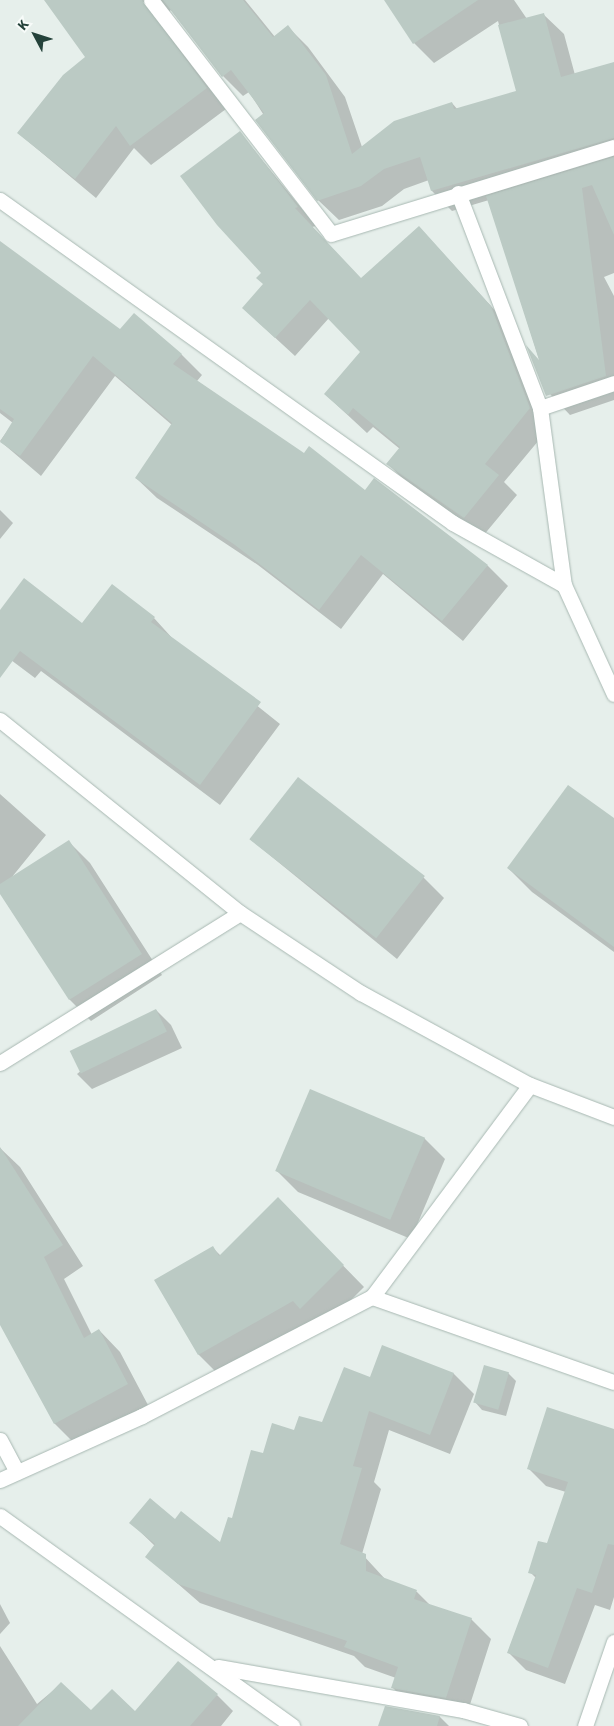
<!DOCTYPE html>
<html>
<head>
<meta charset="utf-8">
<style>
  body { margin:0 }
  #map { position:relative; width:614px; height:1726px; overflow:hidden; background:#e6efeb; font-family:"Source Sans 3",sans-serif }
  div>[style] { position:absolute }
  [style*='--x'] { left:calc(var(--x)*1px); top:calc(var(--y)*1px); width:calc(var(--w)*1px); rotate:calc(var(--a)*1deg) }
  .shadow>* { inset:0; background:#0003 }
  .building>* { inset:0; background:#bbcac4; transform-origin:0 0 }
  .roads { filter:drop-shadow(0 0 1px #a8b8b2) drop-shadow(0 0 1px #a8b8b2) }
  .street>* { height:15px; margin:-7.5px; padding:0 7.5px; transform-origin:7.5px; border-radius:7.5px; background:#fff }
  .secondary>* { height:15px; margin:-7.5px; padding:0 7.5px; transform-origin:7.5px; border-radius:7.5px; background:#fff }
  span { translate:-50% -50%; white-space:nowrap; text-align:center; line-height:1.15; -webkit-text-stroke:5px #f7fbf9; paint-order:stroke }
  .north { position:absolute; left:10px; top:10px; width:50px; height:50px; -webkit-text-stroke:4px #f7fbf9; paint-order:stroke; rotate:310deg; font-size:14px; font-weight:700; line-height:20px; text-align:center; color:#24423a }
  .north::after { content:''; display:block; margin:auto; width:18px; height:22px; background:#24423a; clip-path:polygon(50% 0,100% 100%,50% 72%,0 100%) }
</style>
</head>
<body>
<div id="map">
  <div class="shadow">
    <div style="clip-path:polygon(45px 0,245px 0,275px 37px,288px 27px,308px 47px,345px 97px,362px 147px,452px 103px,458px 110px,517px 92px,498px 21px,434px 63px,414px 43px,385px 0,514px 0,527px 19px,543px 14px,564px 34px,575px 75px,614px 63px,614px 273px,604px 277px,614px 296px,614px 400px,570px 415px,550px 394px,489px 200px,452px 211px,432px 191px,429px 180px,404px 189px,382px 206px,339px 220px,318px 200px,249px 92px,243px 96px,223px 76px,171px 10px,162px 16px,226px 109px,151px 165px,134px 148px,96px 198px,18px 133px,87px 57px)"></div>
    <div style="clip-path:polygon(240px 133px,316px 226px,312px 227px,361px 279px,419px 227px,510px 327px,549px 428px,504px 482px,517px 495px,483px 536px,407px 483px,388px 464px,400px 449px,373px 427px,367px 433px,325px 394px,362px 352px,329px 318px,295px 356px,243px 308px,264px 284px)"></div>
    <div style="clip-path:polygon(0 243px,121px 331px,181px 354px,202px 375px,197px 381px,304px 455px,488px 566px,508px 586px,463px 641px,383px 574px,341px 629px,258px 565px,157px 498px,136px 478px,172px 425px,115px 376px,41px 476px,0 441px,13px 423px,0 413px)"></div>
    <div style="clip-path:polygon(0 510px,13px 523px,0 539px)"></div>
    <div style="clip-path:polygon(0 612px,83px 625px,154px 618px,173px 639px,280px 724px,220px 805px,41px 671px,35px 678px,3px 654px)"></div>
    <div style="clip-path:polygon(0 794px,46px 835px,12px 877px,69px 842px,90px 863px,162px 975px,91px 1021px,70px 1000px,0 893px)"></div>
    <div style="clip-path:polygon(614px 820px,614px 952px,532px 892px,508px 868px)"></div>
    <div style="clip-path:polygon(250px 839px,423px 877px,444px 898px,397px 959px)"></div>
    <div style="clip-path:polygon(156px 1010px,171px 1025px,182px 1048px,92px 1089px,77px 1074px)"></div>
    <div style="clip-path:polygon(424px 1138px,445px 1159px,411px 1239px,298px 1192px,277px 1171px)"></div>
    <div style="clip-path:polygon(0 1148px,20px 1167px,83px 1266px,64px 1279px,92px 1335px,99px 1330px,120px 1352px,148px 1405px,76px 1445px,55px 1424px,0 1322px)"></div>
    <div style="clip-path:polygon(278px 1199px,364px 1287px,322px 1329px,220px 1376px,199px 1355px,156px 1281px,213px 1248px,221px 1256px)"></div>
    <div style="clip-path:polygon(508px 1373px,516px 1381px,506px 1416px,482px 1410px,475px 1402px)"></div>
    <div style="clip-path:polygon(454px 1374px,474px 1394px,450px 1454px,389px 1430px,374px 1482px,381px 1489px,362px 1554px,386px 1580px,417px 1592px,431px 1606px,471px 1619px,491px 1639px,466px 1717px,412px 1707px,393px 1688px,396px 1678px,365px 1667px,354px 1656px,200px 1603px,147px 1557px,155px 1546px,131px 1523px,176px 1520px,220px 1544px,264px 1455px,295px 1432px,323px 1424px,371px 1378px)"></div>
    <div style="clip-path:polygon(614px 1431px,614px 1597px,610px 1610px,595px 1605px,565px 1684px,526px 1670px,508px 1652px,536px 1578px,530px 1572px,548px 1545px,566px 1492px,546px 1486px,528px 1468px)"></div>
    <div style="clip-path:polygon(0 1604px,10px 1623px,0 1634px)"></div>
    <div style="clip-path:polygon(0 1646px,37px 1704px,61px 1684px,91px 1712px,135px 1713px,217px 1695px,233px 1711px,221px 1726px,0 1726px)"></div>
    <div style="clip-path:polygon(386px 1707px,440px 1717px,449px 1726px,379px 1726px)"></div>
  </div>
  <div class="building">
    <div style="clip-path:polygon(44px 0,142px 0,207px 88px,130px 146px,116px 126px,75px 179px,17px 133px,63px 75px,85px 57px)"></div>
    <div style="clip-path:polygon(163px 0,243px 0,273px 37px,288px 25px,326px 75px,352px 154px,394px 121px,452px 102px,454px 109px,516px 91px,498px 25px,544px 13px,561px 77px,614px 62px,614px 138px,431px 191px,420px 157px,384px 169px,361px 186px,317px 201px,255px 120px,264px 113px,231px 70px,222px 77px)"></div>
    <div style="clip-path:polygon(384px 0,478px 0,413px 44px)"></div>
    <div style="clip-path:polygon(240px 131px,298px 207px,295px 208px,361px 278px,419px 226px,491px 306px,530px 408px,485px 464px,499px 475px,464px 518px,386px 464px,400px 447px,353px 408px,348px 415px,324px 394px,360px 352px,310px 300px,275px 338px,242px 308px,263px 284px,256px 278px,261px 273px,217px 225px,180px 176px)"></div>
    <div style="clip-path:polygon(614px 157px,614px 235px,592px 185px,582px 188px,606px 376px,546px 396px,526px 345px,539px 360px,486px 196px)"></div>
    <div style="clip-path:polygon(0 241px,120px 329px,134px 313px,182px 354px,173px 364px,304px 453px,309px 446px,365px 490px,374px 478px,488px 565px,442px 621px,361px 555px,319px 610px,235px 545px,135px 478px,172px 423px,93px 356px,20px 456px,0 442px,14px 419px,0 409px)"></div>
    <div style="clip-path:polygon(24px 578px,82px 623px,112px 584px,155px 617px,151px 622px,261px 702px,200px 785px,20px 651px,0 678px,0 610px)"></div>
    <div style="left:298px;top:777px;width:161px;height:79px;rotate:38deg"></div>
    <div style="clip-path:polygon(568px 785px,614px 818px,614px 947px,507px 868px)"></div>
    <div style="clip-path:polygon(69px 840px,142px 954px,69px 1000px,0 894px,0 884px)"></div>
    <div style="left:156px;top:1009px;width:25px;height:96px;rotate:64deg"></div>
    <div style="left:310px;top:1089px;width:125px;height:89px;rotate:23deg"></div>
    <div style="clip-path:polygon(0 1147px,63px 1245px,44px 1257px,84px 1338px,99px 1329px,128px 1384px,54px 1424px,0 1325px)"></div>
    <div style="clip-path:polygon(278px 1197px,344px 1265px,300px 1309px,293px 1301px,198px 1355px,154px 1280px,213px 1246px,219px 1256px)"></div>
    <div style="clip-path:polygon(382px 1345px,454px 1373px,430px 1435px,369px 1411px,353px 1466px,362px 1468px,340px 1544px,366px 1554px,366px 1571px,417px 1590px,414px 1599px,472px 1618px,446px 1698px,391px 1688px,398px 1667px,344px 1647px,347px 1641px,178px 1584px,145px 1557px,155px 1544px,129px 1523px,150px 1498px,175px 1519px,181px 1511px,220px 1542px,228px 1517px,232px 1518px,251px 1450px,263px 1453px,272px 1423px,294px 1430px,299px 1416px,322px 1422px,344px 1367px,370px 1377px)"></div>
    <div style="left:484px;top:1365px;width:26px;height:39px;rotate:16deg"></div>
    <div style="clip-path:polygon(547px 1407px,614px 1429px,614px 1545px,608px 1544px,592px 1593px,577px 1588px,548px 1668px,507px 1653px,536px 1575px,528px 1573px,538px 1541px,547px 1543px,568px 1482px,527px 1469px)"></div>
    <div style="clip-path:polygon(178px 1661px,218px 1694px,190px 1726px,18px 1726px,61px 1682px,91px 1710px,112px 1689px,135px 1711px)"></div>
    <div style="clip-path:polygon(385px 1706px,440px 1716px,437px 1726px,378px 1726px)"></div>
  </div>
  <div class="roads">
    <div class="street">
      <div style="--x:151;--y:0;--w:295;--a:52.4"></div>
      <div style="--x:331;--y:234;--w:296;--a:-17.1"></div>
      <div style="--x:458;--y:193;--w:230;--a:69.1"></div>
      <div style="--x:540;--y:408;--w:179;--a:82.3"></div>
      <div style="--x:564;--y:585;--w:120;--a:65.4"></div>
      <div style="--x:0;--y:200;--w:556;--a:35.49"></div>
      <div style="--x:453;--y:523;--w:127;--a:29.2"></div>
      <div style="--x:540;--y:408;--w:78;--a:-18.7"></div>
      <div style="--x:0;--y:1063;--w:283;--a:-32"></div>
      <div style="--x:372;--y:1297;--w:256;--a:19.4"></div>
      <div style="--x:0;--y:1440;--w:36;--a:62"></div>
      <div style="--x:0;--y:1480;--w:156;--a:-24.3"></div>
      <div style="--x:142;--y:1416;--w:259;--a:-27.4"></div>
      <div style="--x:372;--y:1297;--w:264;--a:-53.3"></div>
      <div style="--x:0;--y:1516;--w:360;--a:35.7"></div>
      <div style="--x:218;--y:1667;--w:249;--a:10"></div>
      <div style="--x:463;--y:1710;--w:59;--a:15.7"></div>
      <div style="--x:585;--y:1726;--w:89;--a:-71"></div>
    </div>
    <div class="secondary">
      <div style="--x:0;--y:720;--w:308;--a:38.8"></div>
      <div style="--x:240;--y:913;--w:145;--a:33.5"></div>
      <div style="--x:361;--y:993;--w:192;--a:28.6"></div>
      <div style="--x:530;--y:1085;--w:90;--a:20.9"></div>
    </div>
  </div>
  <div class="north">K</div>
</div>
</body>
</html>
